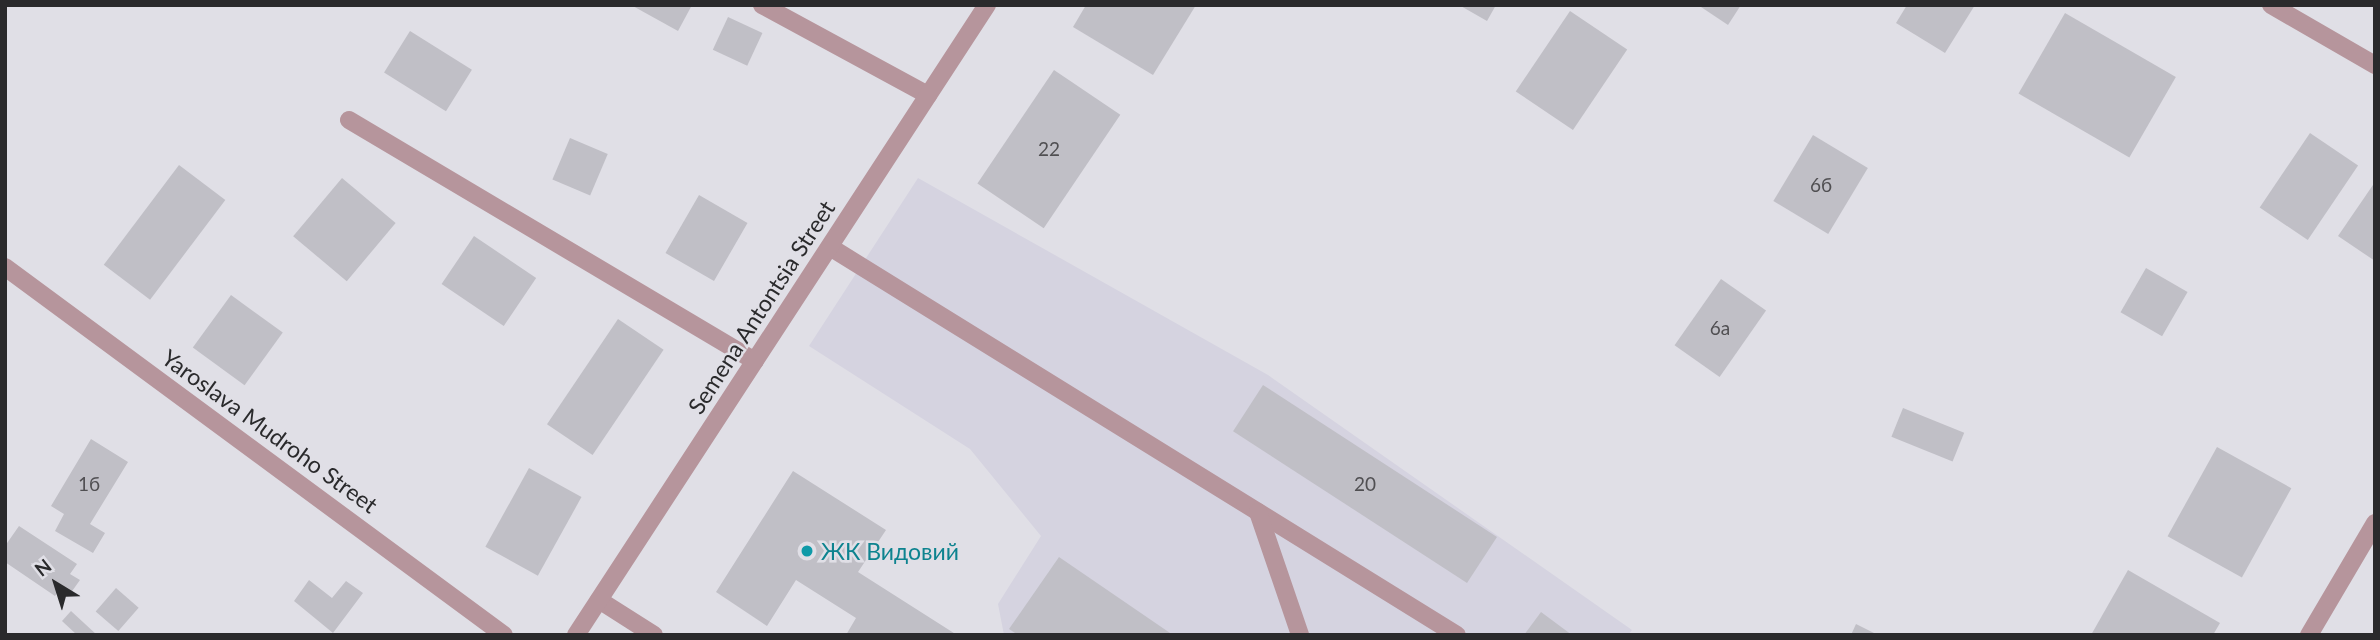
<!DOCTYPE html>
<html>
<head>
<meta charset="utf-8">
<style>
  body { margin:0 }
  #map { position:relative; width:2380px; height:640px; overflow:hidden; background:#e0dfe6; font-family:Lato,sans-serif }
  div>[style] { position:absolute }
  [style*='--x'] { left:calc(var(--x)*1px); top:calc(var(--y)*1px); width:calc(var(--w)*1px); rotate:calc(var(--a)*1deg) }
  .built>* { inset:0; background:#d5d3e0 }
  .building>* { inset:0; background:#c0bfc6; transform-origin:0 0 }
  .minor>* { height:18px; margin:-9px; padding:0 9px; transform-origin:9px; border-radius:9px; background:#b6959c }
  .dots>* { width:19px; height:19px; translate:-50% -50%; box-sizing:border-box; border:4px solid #e0dfe6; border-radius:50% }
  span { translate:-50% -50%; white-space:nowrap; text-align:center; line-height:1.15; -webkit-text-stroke:5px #e0dfe6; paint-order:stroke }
  .number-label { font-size:19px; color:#504f52 }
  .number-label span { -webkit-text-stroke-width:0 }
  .street-label { font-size:23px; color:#2a2a2c }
  .culture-label { font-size:23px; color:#0d838f }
  .left { translate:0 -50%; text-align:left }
  .frame { position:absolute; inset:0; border:7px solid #2a2a2c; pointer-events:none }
  .north { position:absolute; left:21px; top:549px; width:70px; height:70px; -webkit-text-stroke:5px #e0dfe6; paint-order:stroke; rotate:322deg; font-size:19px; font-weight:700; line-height:28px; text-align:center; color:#2a2a2c }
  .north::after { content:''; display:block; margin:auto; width:24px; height:32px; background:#2a2a2c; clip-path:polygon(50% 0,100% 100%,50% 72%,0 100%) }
</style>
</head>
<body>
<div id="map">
  <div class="built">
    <div style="clip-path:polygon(918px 178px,1268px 375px,1632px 630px,1628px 635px,1004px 635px,998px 604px,1041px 536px,970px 449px,809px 346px)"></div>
  </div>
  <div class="building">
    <div style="clip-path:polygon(631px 5px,692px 5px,678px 31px)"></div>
    <div style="clip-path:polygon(1086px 5px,1196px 5px,1153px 75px,1073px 27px)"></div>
    <div style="clip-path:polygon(1459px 5px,1496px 5px,1487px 21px)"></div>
    <div style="clip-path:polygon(1698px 5px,1741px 5px,1728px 25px)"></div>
    <div style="clip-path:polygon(1907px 5px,1975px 5px,1945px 53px,1896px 23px)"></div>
    <div style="left:1570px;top:11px;width:69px;height:97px;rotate:34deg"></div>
    <div style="left:2065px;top:13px;width:128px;height:93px;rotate:30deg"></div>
    <div style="left:728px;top:17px;width:38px;height:36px;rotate:25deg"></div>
    <div style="left:410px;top:31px;width:73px;height:49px;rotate:32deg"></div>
    <div style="left:1054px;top:70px;width:80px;height:137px;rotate:34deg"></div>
    <div style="left:2310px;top:133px;width:58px;height:90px;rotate:34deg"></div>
    <div style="left:1813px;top:135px;width:64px;height:77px;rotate:31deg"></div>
    <div style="left:570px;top:138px;width:41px;height:45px;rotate:23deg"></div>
    <div style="left:179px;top:165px;width:58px;height:125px;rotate:37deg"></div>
    <div style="left:342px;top:178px;width:70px;height:76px;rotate:40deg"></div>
    <div style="clip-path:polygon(2375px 182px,2375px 261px,2338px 236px)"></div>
    <div style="left:699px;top:195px;width:56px;height:67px;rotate:30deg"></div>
    <div style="left:474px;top:236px;width:75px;height:58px;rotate:34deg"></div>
    <div style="left:2146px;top:268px;width:48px;height:51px;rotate:30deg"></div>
    <div style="left:1721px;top:279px;width:55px;height:81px;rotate:35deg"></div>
    <div style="left:231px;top:295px;width:64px;height:65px;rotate:36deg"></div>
    <div style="left:618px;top:319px;width:55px;height:127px;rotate:34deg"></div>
    <div style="left:1263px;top:385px;width:279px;height:55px;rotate:33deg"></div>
    <div style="left:1903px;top:408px;width:66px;height:31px;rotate:22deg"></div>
    <div style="clip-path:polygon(91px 439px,128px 462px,90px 524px,105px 533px,93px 553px,55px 531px,64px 514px,51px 506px)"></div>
    <div style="left:2217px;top:447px;width:85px;height:102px;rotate:29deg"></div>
    <div style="left:529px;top:468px;width:60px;height:90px;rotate:29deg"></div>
    <div style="clip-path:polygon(793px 471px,886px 530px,858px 572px,957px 635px,846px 635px,856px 618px,796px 580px,767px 626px,716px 592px)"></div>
    <div style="clip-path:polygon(19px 526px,77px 564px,70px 574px,80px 580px,70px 594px,61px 588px,55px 596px,5px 562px,5px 546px)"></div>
    <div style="clip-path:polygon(1059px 557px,1173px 635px,1018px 635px,1009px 629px)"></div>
    <div style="clip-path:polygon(2128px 570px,2220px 623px,2213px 635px,2091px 635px)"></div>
    <div style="clip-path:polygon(309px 580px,332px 598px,346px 581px,363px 593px,333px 633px,294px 601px)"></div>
    <div style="left:116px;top:588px;width:30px;height:31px;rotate:41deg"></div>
    <div style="clip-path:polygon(71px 611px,97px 635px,77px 635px,62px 621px)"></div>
    <div style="clip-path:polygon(1541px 612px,1572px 635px,1524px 635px)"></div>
    <div style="clip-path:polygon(1856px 624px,1878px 635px,1851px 635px)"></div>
  </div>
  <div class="minor">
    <div style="--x:762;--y:5;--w:189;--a:28.5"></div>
    <div style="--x:2271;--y:5;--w:120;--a:30"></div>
    <div style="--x:349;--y:120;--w:472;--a:30.7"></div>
    <div style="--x:830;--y:247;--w:737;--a:31.75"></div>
    <div style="--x:5;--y:267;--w:620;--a:36.41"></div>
    <div style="--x:1258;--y:512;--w:130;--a:71.1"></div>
    <div style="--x:599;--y:600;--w:65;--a:32.5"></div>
    <div style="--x:576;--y:635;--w:752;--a:-56.88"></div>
    <div style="--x:2309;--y:635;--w:130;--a:-59.5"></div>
  </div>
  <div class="dots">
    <div style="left:807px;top:551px;background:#0f9aa8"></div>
  </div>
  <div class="number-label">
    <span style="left:1049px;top:149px">22</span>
    <span style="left:1821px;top:185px">6б</span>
    <span style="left:1720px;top:328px">6а</span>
    <span style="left:89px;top:484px">1б</span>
    <span style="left:1365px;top:484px">20</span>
  </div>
  <div class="street-label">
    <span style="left:761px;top:307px;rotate:-57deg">Semena Antontsia Street</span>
    <span style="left:270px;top:431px;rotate:36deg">Yaroslava Mudroho Street</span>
  </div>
  <div class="culture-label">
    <span class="left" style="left:821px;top:551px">ЖК Видовий</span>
  </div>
  <div class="frame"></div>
  <div class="north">N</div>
</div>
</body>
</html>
